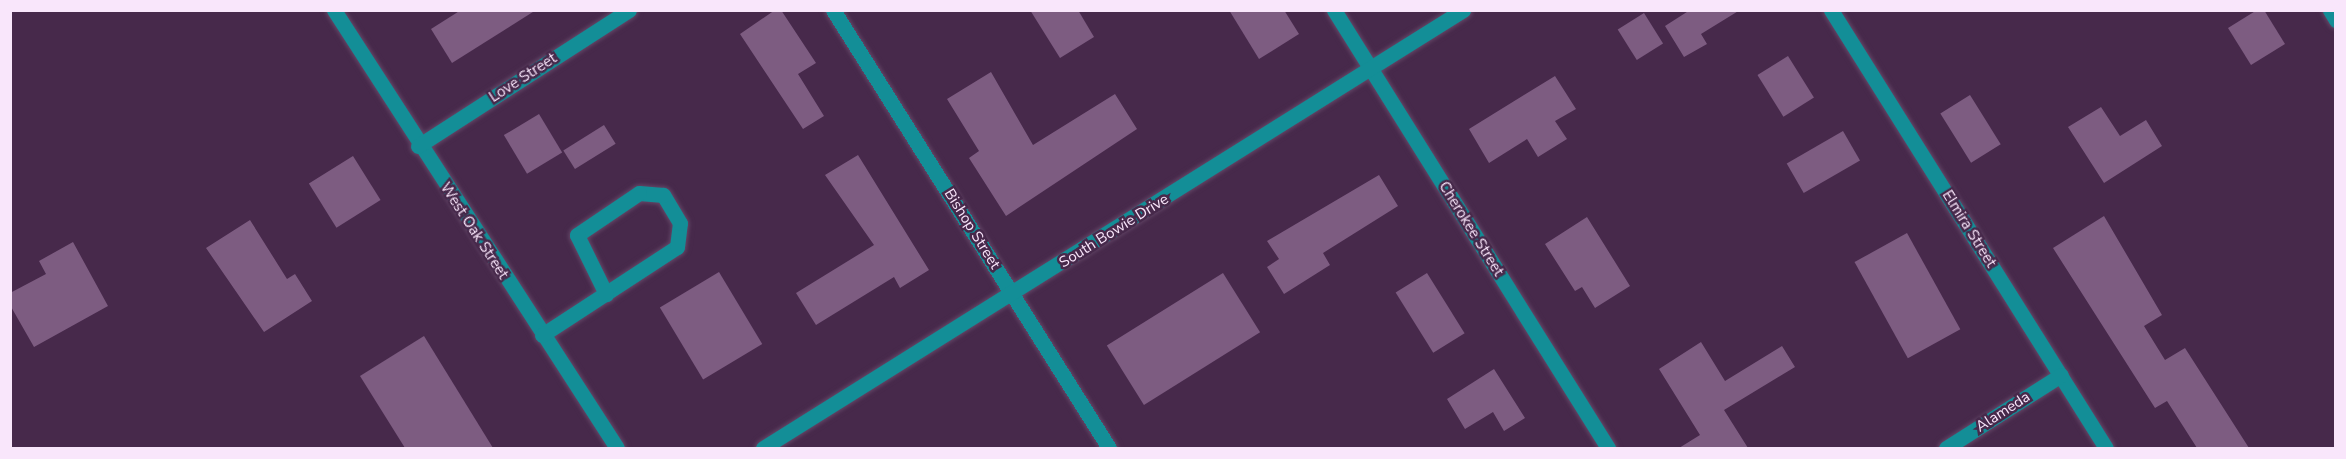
<!DOCTYPE html>
<html>
<head>
<meta charset="utf-8">
<style>
  body { margin:0 }
  #map { position:relative; width:2346px; height:459px; overflow:hidden; background:#47294b; font-family:"Nunito Sans",sans-serif }
  div>[style] { position:absolute }
  [style*='--x'] { left:calc(var(--x)*1px); top:calc(var(--y)*1px); width:calc(var(--w)*1px); rotate:calc(var(--a)*1deg) }
  .building>* { inset:0; background:#7d5c81; transform-origin:0 0 }
  .roads { filter:drop-shadow(0 0 2px #634767) drop-shadow(0 0 2px #634767) }
  .minor>* { height:15px; margin:-7.5px; padding:0 7.5px; transform-origin:7.5px; border-radius:7.5px; background:#138e97 }
  span { translate:-50% -50%; white-space:nowrap; text-align:center; line-height:1.15; -webkit-text-stroke:5px #47294b; paint-order:stroke }
  .street-label { font-size:15px; color:#f9e6fb }
  .frame { position:absolute; inset:0; border:12px solid #f9e6fb; pointer-events:none }
</style>
</head>
<body>
<div id="map">
  <div class="building">
    <div style="clip-path:polygon(461px 10px,536px 10px,452px 63px,431px 29px)"></div>
    <div style="clip-path:polygon(775px 10px,781px 10px,816px 63px,798px 74px,824px 116px,803px 129px,740px 34px)"></div>
    <div style="clip-path:polygon(1030px 10px,1078px 10px,1094px 37px,1060px 58px)"></div>
    <div style="clip-path:polygon(1229px 10px,1284px 10px,1299px 34px,1259px 59px)"></div>
    <div style="clip-path:polygon(1690px 10px,1740px 10px,1701px 34px,1707px 44px,1684px 57px,1665px 26px)"></div>
    <div style="clip-path:polygon(2257px 10px,2264px 10px,2285px 44px,2251px 65px,2228px 28px)"></div>
    <div style="left:1644px;top:13px;width:36px;height:31px;rotate:58deg"></div>
    <div style="left:1788px;top:56px;width:49px;height:36px;rotate:58deg"></div>
    <div style="clip-path:polygon(991px 72px,1033px 145px,1115px 94px,1137px 129px,1006px 216px,969px 158px,979px 151px,947px 99px)"></div>
    <div style="clip-path:polygon(1555px 76px,1576px 109px,1555px 121px,1567px 139px,1538px 157px,1527px 139px,1489px 163px,1469px 129px)"></div>
    <div style="left:1970px;top:95px;width:58px;height:35px;rotate:58deg"></div>
    <div style="clip-path:polygon(2101px 107px,2120px 136px,2146px 120px,2162px 146px,2104px 183px,2068px 127px)"></div>
    <div style="left:539px;top:114px;width:45px;height:41px;rotate:59deg"></div>
    <div style="left:604px;top:125px;width:22px;height:48px;rotate:58deg"></div>
    <div style="left:1843px;top:131px;width:34px;height:65px;rotate:60deg"></div>
    <div style="clip-path:polygon(858px 155px,929px 270px,900px 288px,894px 277px,816px 325px,796px 293px,874px 245px,825px 175px)"></div>
    <div style="left:353px;top:156px;width:52px;height:52px;rotate:58deg"></div>
    <div style="clip-path:polygon(1379px 175px,1398px 206px,1323px 253px,1330px 265px,1284px 294px,1267px 267px,1279px 259px,1267px 241px)"></div>
    <div style="clip-path:polygon(2104px 216px,2162px 315px,2144px 326px,2165px 360px,2185px 348px,2249px 448px,2197px 448px,2167px 401px,2155px 408px,2053px 248px)"></div>
    <div style="clip-path:polygon(1587px 217px,1630px 286px,1595px 308px,1582px 287px,1575px 291px,1545px 244px)"></div>
    <div style="clip-path:polygon(250px 220px,287px 279px,295px 274px,312px 301px,264px 332px,206px 248px)"></div>
    <div style="left:1907px;top:233px;width:110px;height:60px;rotate:61deg"></div>
    <div style="clip-path:polygon(73px 242px,108px 306px,34px 347px,10px 305px,10px 293px,46px 274px,39px 261px)"></div>
    <div style="left:719px;top:272px;width:84px;height:69px;rotate:59deg"></div>
    <div style="left:1223px;top:273px;width:70px;height:137px;rotate:58deg"></div>
    <div style="left:1427px;top:273px;width:71px;height:37px;rotate:58deg"></div>
    <div style="clip-path:polygon(424px 336px,493px 448px,405px 448px,360px 376px)"></div>
    <div style="clip-path:polygon(1701px 342px,1725px 381px,1782px 346px,1795px 367px,1724px 410px,1748px 448px,1679px 448px,1700px 435px,1659px 369px)"></div>
    <div style="clip-path:polygon(1494px 369px,1525px 418px,1504px 431px,1493px 412px,1465px 429px,1447px 399px)"></div>
  </div>
  <div class="roads">
    <div class="minor">
      <div style="--x:334;--y:10;--w:521;--a:57.13"></div>
      <div style="--x:833;--y:10;--w:518;--a:57.78"></div>
      <div style="--x:1334;--y:10;--w:517;--a:57.97"></div>
      <div style="--x:1831;--y:10;--w:517;--a:57.88"></div>
      <div style="--x:2330;--y:10;--w:12;--a:59"></div>
      <div style="--x:418;--y:146;--w:251;--a:-32.8"></div>
      <div style="--x:542;--y:335;--w:161;--a:-33.1"></div>
      <div style="--x:677;--y:247;--w:24;--a:-83"></div>
      <div style="--x:680;--y:223;--w:33;--a:-121"></div>
      <div style="--x:663;--y:195;--w:24;--a:-175"></div>
      <div style="--x:639;--y:193;--w:75;--a:145.9"></div>
      <div style="--x:577;--y:235;--w:66;--a:63.8"></div>
      <div style="--x:763;--y:448;--w:826;--a:-32.03"></div>
      <div style="--x:1946;--y:448;--w:136;--a:-32.4"></div>
    </div>
  </div>
  <div class="street-label">
    <span style="left:523px;top:78px;rotate:-33deg">Love Street</span>
    <span style="left:972px;top:229px;rotate:58deg">Bishop Street</span>
    <span style="left:1471px;top:229px;rotate:58deg">Cherokee Street</span>
    <span style="left:1969px;top:229px;rotate:58deg">Elmira Street</span>
    <span style="left:474px;top:231px;rotate:57deg">West Oak Street</span>
    <span style="left:1114px;top:231px;rotate:-32deg">South Bowie Drive</span>
    <span style="left:2003px;top:412px;rotate:-33deg">Alameda</span>
  </div>
  <div class="frame"></div>
</div>
</body>
</html>
